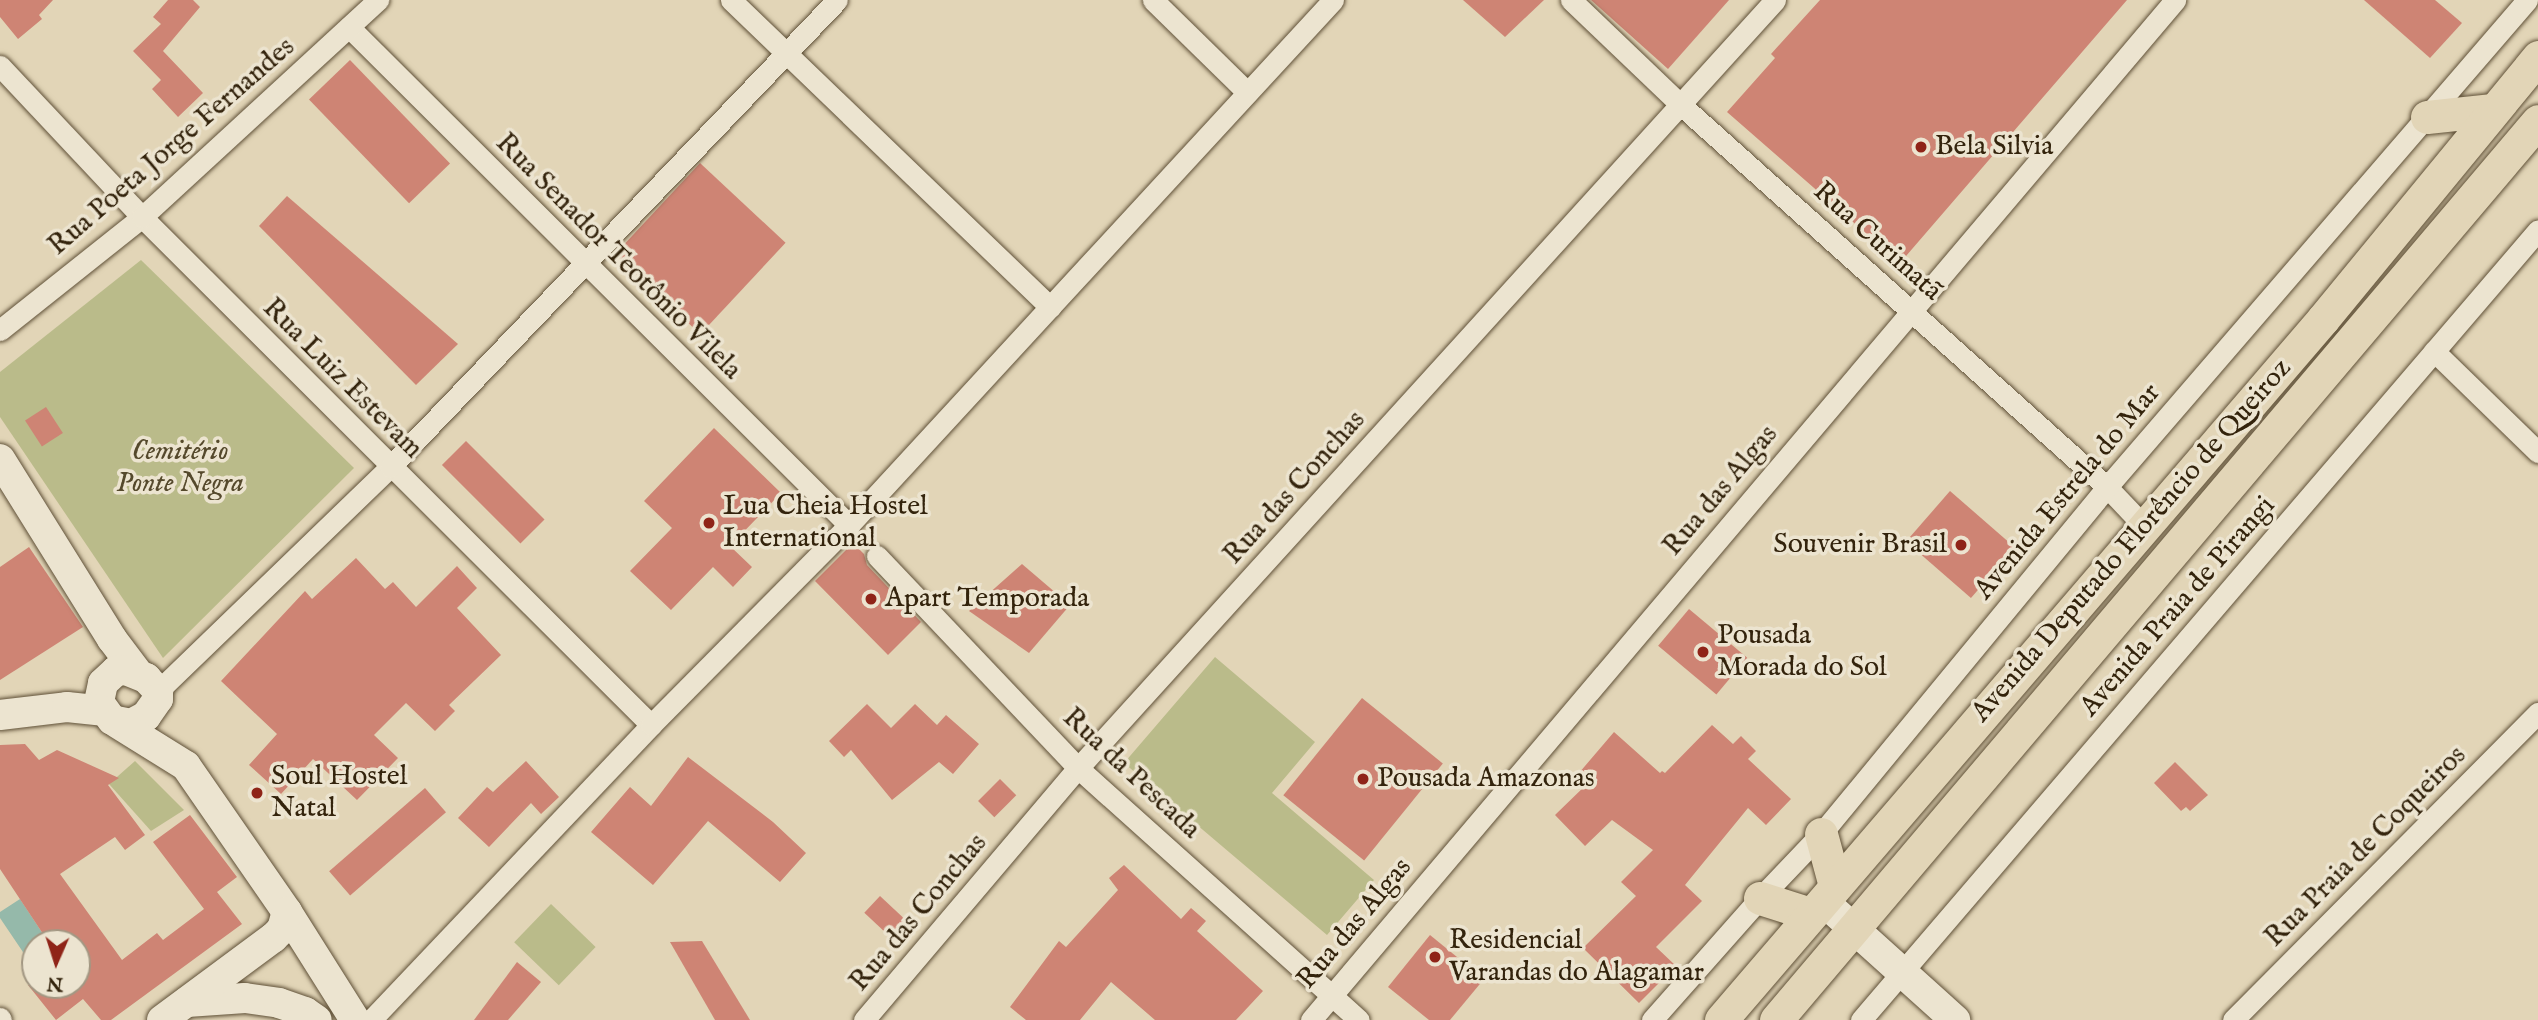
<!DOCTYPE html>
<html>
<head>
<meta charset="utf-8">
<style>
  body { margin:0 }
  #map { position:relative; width:2538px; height:1020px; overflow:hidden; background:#e2d5b7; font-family:"IM FELL English",serif }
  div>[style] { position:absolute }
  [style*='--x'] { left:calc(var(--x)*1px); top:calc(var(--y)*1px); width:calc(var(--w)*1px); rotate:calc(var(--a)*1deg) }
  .green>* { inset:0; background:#babb8a; transform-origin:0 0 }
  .water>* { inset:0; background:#95b9aa }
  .building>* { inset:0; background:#ce8474; transform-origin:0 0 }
  .roads { filter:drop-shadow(0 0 2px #5f5037) drop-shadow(0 0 2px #5f5037) }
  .street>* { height:21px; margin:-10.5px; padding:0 10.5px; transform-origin:10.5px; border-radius:10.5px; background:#ece4d0 }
  .secondary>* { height:30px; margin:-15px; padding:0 15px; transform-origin:15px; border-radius:15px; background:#ece4d0 }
  .primary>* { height:33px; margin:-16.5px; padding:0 16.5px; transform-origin:16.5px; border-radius:16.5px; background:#e2d5b7 }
  .dots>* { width:19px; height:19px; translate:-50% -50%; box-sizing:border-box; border:4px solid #ece4d0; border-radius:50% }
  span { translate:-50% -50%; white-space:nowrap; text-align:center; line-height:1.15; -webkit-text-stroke:7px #ece4d0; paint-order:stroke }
  .street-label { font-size:28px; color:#33230c }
  .poi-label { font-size:28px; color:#33230c }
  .left { translate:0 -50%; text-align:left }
  .right { translate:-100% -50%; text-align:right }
  .park-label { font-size:28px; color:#55492c; font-style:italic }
  .north { position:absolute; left:21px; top:929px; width:70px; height:70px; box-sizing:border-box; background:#ece4d0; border:2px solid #a29782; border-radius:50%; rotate:183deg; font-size:19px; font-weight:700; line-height:28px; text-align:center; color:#33230c }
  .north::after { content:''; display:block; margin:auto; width:24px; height:32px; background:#8f2418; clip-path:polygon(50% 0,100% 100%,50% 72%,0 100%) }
</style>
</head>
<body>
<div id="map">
  <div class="green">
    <div style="clip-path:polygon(141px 260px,354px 468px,163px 658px,0 417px,0 372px)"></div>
    <div style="clip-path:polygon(1215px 657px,1315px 742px,1272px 793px,1374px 880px,1327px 935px,1124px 763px)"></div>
    <div style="clip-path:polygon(135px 761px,184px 810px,151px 831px,109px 784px)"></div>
    <div style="left:551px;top:904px;width:62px;height:53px;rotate:44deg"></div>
  </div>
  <div class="water">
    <div style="clip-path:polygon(20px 899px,49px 943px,35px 943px,35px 953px,27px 958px,0 918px,0 912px)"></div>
  </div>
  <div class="building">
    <div style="clip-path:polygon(0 0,53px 0,39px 15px,42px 19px,18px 39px,0 17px)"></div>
    <div style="clip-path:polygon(168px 0,193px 0,200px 7px,163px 51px,203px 93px,178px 117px,152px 89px,161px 80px,133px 51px,161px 24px,153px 17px)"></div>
    <div style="clip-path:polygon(1463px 0,1544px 0,1505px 37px)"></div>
    <div style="clip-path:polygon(1591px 0,1729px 0,1668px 69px)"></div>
    <div style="clip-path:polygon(1820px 0,2127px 0,1900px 263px,1727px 112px,1775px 58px,1771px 54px)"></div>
    <div style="clip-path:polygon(2364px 0,2435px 0,2462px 23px,2430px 58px)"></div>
    <div style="left:350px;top:60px;width:144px;height:57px;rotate:46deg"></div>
    <div style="left:700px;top:163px;width:117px;height:125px;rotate:43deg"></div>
    <div style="clip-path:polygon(287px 196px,458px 344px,416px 385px,259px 226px)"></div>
    <div style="left:46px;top:407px;width:31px;height:25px;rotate:57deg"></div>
    <div style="clip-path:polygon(714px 428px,781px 493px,730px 546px,752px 567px,733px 587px,713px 567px,671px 610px,630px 571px,672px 528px,644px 501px)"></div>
    <div style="left:466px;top:441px;width:111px;height:34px;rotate:45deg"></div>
    <div style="left:1950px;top:491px;width:86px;height:67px;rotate:41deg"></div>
    <div style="clip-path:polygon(853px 543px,864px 554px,867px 565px,921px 622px,888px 655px,815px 581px)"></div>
    <div style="clip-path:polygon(29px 547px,83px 627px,0 680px,0 567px)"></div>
    <div style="clip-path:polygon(356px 558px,385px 589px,393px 582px,416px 607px,457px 566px,477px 588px,457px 608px,501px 655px,449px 705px,455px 711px,435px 731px,406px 703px,374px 735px,398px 758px,357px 800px,313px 759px,281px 794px,249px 765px,277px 734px,221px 681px,305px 591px,312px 599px)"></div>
    <div style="clip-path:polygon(1022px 564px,1070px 605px,1029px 653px,969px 611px)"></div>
    <div style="left:1689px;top:609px;width:76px;height:48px;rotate:40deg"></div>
    <div style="left:1362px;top:698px;width:104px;height:125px;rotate:39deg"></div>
    <div style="clip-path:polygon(867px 704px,891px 728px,915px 704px,937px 725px,946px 715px,979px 744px,953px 774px,939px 762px,892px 800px,851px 750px,844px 757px,829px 741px)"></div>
    <div style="clip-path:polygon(1712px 725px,1733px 744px,1741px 736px,1756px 751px,1748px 759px,1791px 799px,1766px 825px,1748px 808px,1685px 885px,1702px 901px,1656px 947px,1676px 966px,1639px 1003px,1583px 948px,1636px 896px,1621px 882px,1653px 850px,1612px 820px,1585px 846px,1555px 815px,1589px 782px,1579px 773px,1614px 732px,1660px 773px,1662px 771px,1665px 773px)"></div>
    <div style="clip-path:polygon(25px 744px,39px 760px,57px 750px,119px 778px,108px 785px,145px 835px,125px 850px,115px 837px,60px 874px,122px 960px,157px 933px,163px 940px,204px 909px,153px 842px,190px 815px,237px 877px,217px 892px,242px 924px,111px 1020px,101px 1020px,83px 999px,56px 1020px,28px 985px,77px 985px,77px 943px,49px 943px,0 869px,0 745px)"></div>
    <div style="clip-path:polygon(688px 757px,773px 822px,806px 853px,780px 882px,708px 821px,653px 885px,591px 832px,630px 787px,651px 806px)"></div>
    <div style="clip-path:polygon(526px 761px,559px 797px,541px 814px,531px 803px,489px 847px,458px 818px,487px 787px,493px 792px)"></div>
    <div style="clip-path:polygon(2175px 762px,2208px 795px,2190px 811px,2186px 807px,2181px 811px,2154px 783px)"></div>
    <div style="left:1000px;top:779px;width:23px;height:31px;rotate:45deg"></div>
    <div style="left:425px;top:788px;width:32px;height:127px;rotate:49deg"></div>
    <div style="clip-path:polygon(1124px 865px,1181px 919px,1191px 908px,1206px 921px,1197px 931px,1263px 991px,1236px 1020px,1155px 1020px,1111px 982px,1080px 1020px,1026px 1020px,1010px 1007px,1059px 941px,1066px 947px,1118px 890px,1109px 878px)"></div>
    <div style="left:880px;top:896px;width:34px;height:23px;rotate:43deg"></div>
    <div style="clip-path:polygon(1430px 935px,1484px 979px,1450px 1020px,1429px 1020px,1388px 987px)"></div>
    <div style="clip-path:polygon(702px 941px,750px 1020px,715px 1020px,670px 942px)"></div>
    <div style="clip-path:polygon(517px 962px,541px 982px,508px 1020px,474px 1020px)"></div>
  </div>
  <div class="roads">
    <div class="street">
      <div style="--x:731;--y:0;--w:443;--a:43.9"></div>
      <div style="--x:1153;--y:0;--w:132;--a:44.4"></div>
      <div style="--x:1571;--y:0;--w:152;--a:43.7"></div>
      <div style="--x:1681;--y:105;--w:572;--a:41.88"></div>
      <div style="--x:2107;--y:487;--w:54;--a:46.5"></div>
      <div style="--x:349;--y:27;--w:706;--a:44.89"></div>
      <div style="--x:0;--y:66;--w:207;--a:46.8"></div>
      <div style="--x:142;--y:217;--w:719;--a:44.94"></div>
      <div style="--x:0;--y:330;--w:181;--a:-38.5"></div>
      <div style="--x:142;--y:217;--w:321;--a:-42.6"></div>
      <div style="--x:2434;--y:351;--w:145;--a:44.2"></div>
      <div style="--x:877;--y:556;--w:292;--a:46.5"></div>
      <div style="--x:1078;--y:768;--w:377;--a:41.9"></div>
      <div style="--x:158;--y:691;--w:322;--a:-44"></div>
      <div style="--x:390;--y:467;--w:646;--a:-46.25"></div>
      <div style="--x:0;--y:1018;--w:2;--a:63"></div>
      <div style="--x:371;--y:1020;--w:407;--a:-46.5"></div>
      <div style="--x:651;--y:725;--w:281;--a:-45.3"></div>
      <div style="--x:849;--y:525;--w:714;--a:-47.33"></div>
      <div style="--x:864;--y:1020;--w:331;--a:-49.7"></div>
      <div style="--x:1078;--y:768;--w:1037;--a:-47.77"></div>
      <div style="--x:1311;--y:1020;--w:1337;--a:-49.73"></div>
      <div style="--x:1652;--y:1020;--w:163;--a:-48.5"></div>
      <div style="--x:1760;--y:898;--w:88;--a:-46.4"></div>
      <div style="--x:1821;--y:834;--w:450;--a:-50.5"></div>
      <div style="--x:2107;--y:487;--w:643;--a:-49.22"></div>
      <div style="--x:1861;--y:1020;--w:1040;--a:-49.4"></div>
      <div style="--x:2233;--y:1020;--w:433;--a:-45.2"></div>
    </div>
    <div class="secondary">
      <div style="--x:0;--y:459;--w:212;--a:58.1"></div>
      <div style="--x:112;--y:639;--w:41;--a:52.9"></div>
      <div style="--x:126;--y:670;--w:22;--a:22"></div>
      <div style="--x:146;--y:678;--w:18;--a:47"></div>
      <div style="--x:158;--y:691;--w:8;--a:90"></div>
      <div style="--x:158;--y:699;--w:21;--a:125"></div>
      <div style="--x:146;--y:716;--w:17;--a:152"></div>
      <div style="--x:131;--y:724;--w:19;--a:-168"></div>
      <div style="--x:112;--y:720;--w:22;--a:-126"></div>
      <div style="--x:99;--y:702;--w:19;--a:-78"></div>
      <div style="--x:103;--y:683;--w:18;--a:-43"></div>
      <div style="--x:116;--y:671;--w:10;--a:-6"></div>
      <div style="--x:0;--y:715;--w:67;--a:-6.8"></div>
      <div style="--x:67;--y:707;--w:36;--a:6"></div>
      <div style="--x:117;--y:723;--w:81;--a:31.9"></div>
      <div style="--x:186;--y:766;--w:178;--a:55.3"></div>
      <div style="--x:287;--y:912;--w:128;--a:57.8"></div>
      <div style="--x:1823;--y:901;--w:178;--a:42"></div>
      <div style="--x:187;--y:1002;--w:58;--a:-3.9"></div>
      <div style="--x:245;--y:998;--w:34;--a:8"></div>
      <div style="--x:279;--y:1003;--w:28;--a:19"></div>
      <div style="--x:305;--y:1012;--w:14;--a:34"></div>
      <div style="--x:162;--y:1020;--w:138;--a:-36.5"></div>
      <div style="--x:273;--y:938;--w:13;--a:-45"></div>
      <div style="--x:282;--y:929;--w:18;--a:-74"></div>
    </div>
    <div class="primary">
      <div style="--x:2427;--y:117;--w:66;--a:-6.1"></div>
      <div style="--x:1821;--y:834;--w:54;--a:74.9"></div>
      <div style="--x:1760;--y:898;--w:52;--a:17.7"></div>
      <div style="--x:1721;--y:1020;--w:924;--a:-49.34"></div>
      <div style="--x:2323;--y:319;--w:339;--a:-50.6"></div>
      <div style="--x:1776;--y:1020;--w:1178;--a:-49.72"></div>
    </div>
  </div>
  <div class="dots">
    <div style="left:1921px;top:147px;background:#8f2418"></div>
    <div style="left:709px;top:523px;background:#8f2418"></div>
    <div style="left:1961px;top:545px;background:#8f2418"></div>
    <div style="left:871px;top:599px;background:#8f2418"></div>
    <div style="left:1703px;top:652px;background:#8f2418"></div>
    <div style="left:1363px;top:779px;background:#8f2418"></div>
    <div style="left:257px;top:793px;background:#8f2418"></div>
    <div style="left:1435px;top:957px;background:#8f2418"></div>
  </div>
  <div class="street-label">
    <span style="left:172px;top:147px;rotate:-41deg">Rua Poeta Jorge Fernandes</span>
    <span style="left:1877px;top:242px;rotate:42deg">Rua Curimatã</span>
    <span style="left:618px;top:257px;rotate:45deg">Rua Senador Teotônio Vilela</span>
    <span style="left:342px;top:379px;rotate:45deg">Rua Luiz Estevam</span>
    <span style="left:1295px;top:488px;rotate:-48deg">Rua das Conchas</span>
    <span style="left:1721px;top:491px;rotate:-50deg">Rua das Algas</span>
    <span style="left:2068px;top:492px;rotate:-50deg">Avenida Estrela do Mar</span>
    <span style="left:2132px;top:541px;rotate:-49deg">Avenida Deputado Florêncio de Queiroz</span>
    <span style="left:2178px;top:607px;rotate:-49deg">Avenida Praia de Pirangi</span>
    <span style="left:1131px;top:774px;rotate:43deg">Rua da Pescada</span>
    <span style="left:2366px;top:847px;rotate:-45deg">Rua Praia de Coqueiros</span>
    <span style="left:919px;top:913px;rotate:-50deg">Rua das Conchas</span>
    <span style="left:1355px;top:924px;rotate:-50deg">Rua das Algas</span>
  </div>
  <div class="poi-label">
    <span class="left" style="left:1935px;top:147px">Bela Silvia</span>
    <span class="left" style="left:723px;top:523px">Lua Cheia Hostel<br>International</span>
    <span class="right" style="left:1947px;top:545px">Souvenir Brasil</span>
    <span class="left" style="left:885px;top:599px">Apart Temporada</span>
    <span class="left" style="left:1717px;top:652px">Pousada<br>Morada do Sol</span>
    <span class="left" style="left:271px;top:793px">Soul Hostel<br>Natal</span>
    <span class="left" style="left:1377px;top:779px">Pousada Amazonas</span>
    <span class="left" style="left:1449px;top:957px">Residencial<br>Varandas do Alagamar</span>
  </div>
  <div class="park-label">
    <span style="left:180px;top:468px">Cemitério<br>Ponte Negra</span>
  </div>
  <div class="north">N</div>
</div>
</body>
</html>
